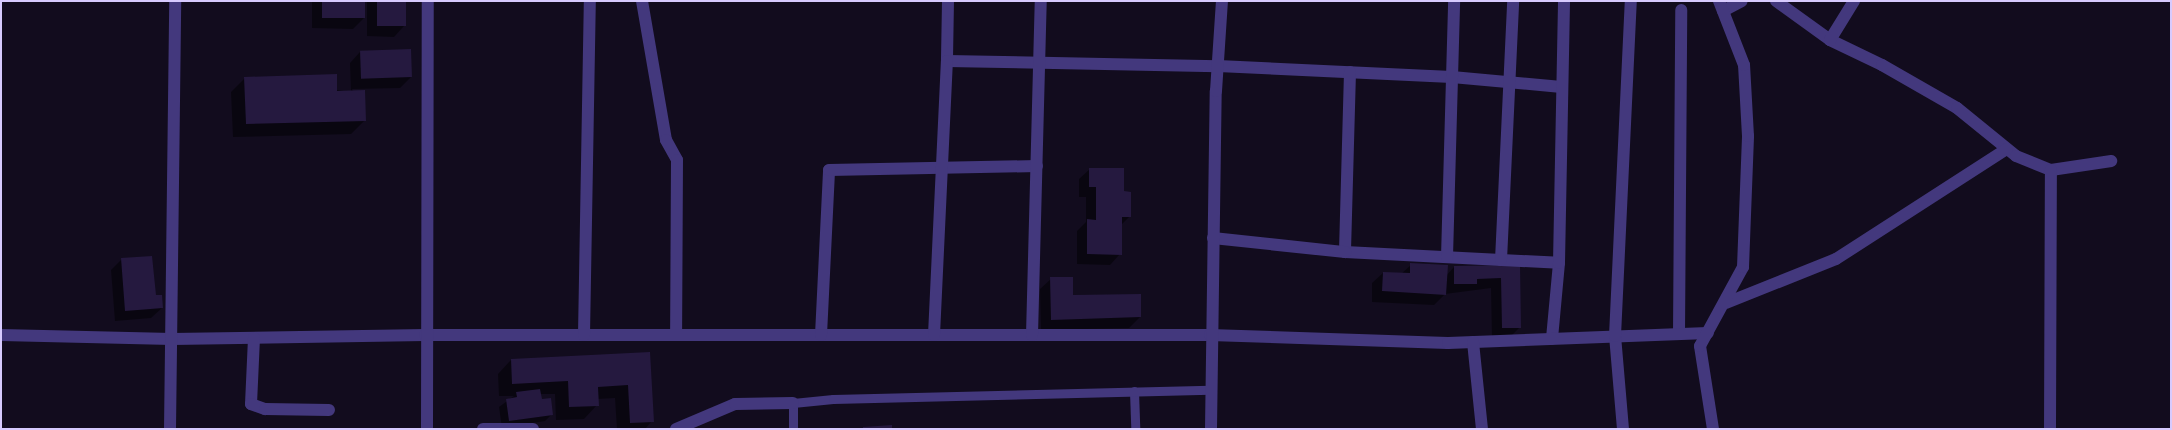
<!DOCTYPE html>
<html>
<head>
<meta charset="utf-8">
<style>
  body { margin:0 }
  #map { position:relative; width:2172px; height:430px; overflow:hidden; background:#120c1e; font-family:Montserrat,sans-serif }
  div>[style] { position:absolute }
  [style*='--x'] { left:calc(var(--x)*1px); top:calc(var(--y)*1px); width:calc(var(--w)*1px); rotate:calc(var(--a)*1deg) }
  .shadow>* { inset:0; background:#0007 }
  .building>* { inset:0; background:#25193f; transform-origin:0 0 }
  .service>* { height:9px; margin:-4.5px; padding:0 4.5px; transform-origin:4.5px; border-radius:4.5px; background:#43387d }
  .minor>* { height:12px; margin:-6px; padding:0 6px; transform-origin:6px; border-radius:6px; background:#43387d }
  span { translate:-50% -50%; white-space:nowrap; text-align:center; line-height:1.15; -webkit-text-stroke:4px #120c1e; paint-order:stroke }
  .frame { position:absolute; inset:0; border:2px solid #d7cafe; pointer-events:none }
</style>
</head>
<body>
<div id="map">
  <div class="shadow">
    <div style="clip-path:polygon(312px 1px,364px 1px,364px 18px,353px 29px,312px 28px)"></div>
    <div style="clip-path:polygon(367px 1px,405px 1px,404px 26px,394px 37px,367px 36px)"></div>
    <div style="clip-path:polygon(360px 52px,411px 77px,400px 88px,352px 89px,365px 120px,351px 134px,233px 137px,231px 92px,245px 78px,351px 92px,350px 63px)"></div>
    <div style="clip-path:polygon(1090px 169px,1123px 193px,1130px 216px,1121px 225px,1120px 254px,1110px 265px,1077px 264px,1077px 231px,1086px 222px,1086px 197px,1079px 197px,1079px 179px)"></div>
    <div style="clip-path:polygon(121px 260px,162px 308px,151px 318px,115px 321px,111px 270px)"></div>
    <div style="clip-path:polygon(1411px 265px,1446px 276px,1454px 267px,1519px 266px,1520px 327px,1509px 338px,1492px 338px,1491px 288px,1445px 294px,1434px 305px,1372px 302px,1372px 283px,1383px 273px,1401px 274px)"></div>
    <div style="clip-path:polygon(1051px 279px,1072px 296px,1140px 317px,1129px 328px,1041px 330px,1040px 289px)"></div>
    <div style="clip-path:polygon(649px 354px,652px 421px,645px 429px,617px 429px,615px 398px,597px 399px,597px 405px,584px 419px,556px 420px,555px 394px,540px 394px,541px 401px,552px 414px,545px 421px,502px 428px,499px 407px,514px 396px,499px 396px,498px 374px,511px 360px)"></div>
  </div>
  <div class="building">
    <div style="left:322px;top:1px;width:43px;height:17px"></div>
    <div style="left:377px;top:1px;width:29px;height:25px"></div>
    <div style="left:411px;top:49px;width:28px;height:51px;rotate:88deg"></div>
    <div style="clip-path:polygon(337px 74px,337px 91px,365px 90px,366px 121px,246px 124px,244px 77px)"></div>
    <div style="clip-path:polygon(1089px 168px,1124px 168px,1124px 191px,1131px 192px,1131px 217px,1122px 217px,1122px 255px,1087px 254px,1087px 219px,1096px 220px,1096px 187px,1089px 187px)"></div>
    <div style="clip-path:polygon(152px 256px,156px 295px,162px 295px,163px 308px,125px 311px,121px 258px)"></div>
    <div style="clip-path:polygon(1410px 263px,1448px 265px,1446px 295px,1382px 291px,1383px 272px,1410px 273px)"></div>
    <div style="clip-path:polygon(1520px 265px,1521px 328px,1502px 328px,1501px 278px,1477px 279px,1477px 284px,1454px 284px,1454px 266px)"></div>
    <div style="clip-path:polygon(1050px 277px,1073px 277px,1073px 295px,1141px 294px,1141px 317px,1051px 320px)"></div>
    <div style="clip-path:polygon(650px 352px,654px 422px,630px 423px,628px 385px,598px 387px,599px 406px,569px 407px,568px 381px,512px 384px,511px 359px)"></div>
    <div style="clip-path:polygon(540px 389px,542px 399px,551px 398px,553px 415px,509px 421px,506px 399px,517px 397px,516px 392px)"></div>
    <div style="clip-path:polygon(892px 425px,892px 429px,863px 429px,863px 427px)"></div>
  </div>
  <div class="service">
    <div style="--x:1134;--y:391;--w:38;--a:88"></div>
    <div style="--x:793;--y:429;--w:26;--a:-90"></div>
    <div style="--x:793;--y:403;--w:40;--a:-5.7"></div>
    <div style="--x:833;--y:399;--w:377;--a:-1.4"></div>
  </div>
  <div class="minor">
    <div style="--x:642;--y:1;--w:141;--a:80.2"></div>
    <div style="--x:666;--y:140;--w:23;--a:61"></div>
    <div style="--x:677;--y:160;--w:175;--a:90.3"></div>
    <div style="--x:948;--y:1;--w:60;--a:91"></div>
    <div style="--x:947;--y:61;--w:271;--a:1.1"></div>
    <div style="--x:1218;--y:66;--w:234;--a:2.7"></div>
    <div style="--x:1452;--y:77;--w:110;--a:5.2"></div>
    <div style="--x:1776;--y:1;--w:67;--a:35.8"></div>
    <div style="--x:1830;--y:40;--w:58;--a:25.7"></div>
    <div style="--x:1882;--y:65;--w:86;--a:29.8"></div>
    <div style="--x:1957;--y:108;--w:76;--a:39.1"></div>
    <div style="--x:2016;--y:156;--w:38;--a:22"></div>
    <div style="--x:2051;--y:170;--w:61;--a:-8.5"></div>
    <div style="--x:1723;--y:11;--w:21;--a:-28"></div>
    <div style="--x:1830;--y:40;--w:46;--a:-58.4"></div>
    <div style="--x:1350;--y:72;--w:180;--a:91.6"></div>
    <div style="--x:1345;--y:252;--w:214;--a:2.9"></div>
    <div style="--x:1559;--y:263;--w:76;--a:95.3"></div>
    <div style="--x:1213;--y:238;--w:133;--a:6.1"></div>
    <div style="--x:1447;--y:257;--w:256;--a:-88.4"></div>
    <div style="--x:1501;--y:260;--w:259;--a:-87.3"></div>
    <div style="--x:1559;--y:263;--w:262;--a:-88.9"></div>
    <div style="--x:1726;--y:303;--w:118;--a:-21.8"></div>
    <div style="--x:1836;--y:259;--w:203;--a:-32.8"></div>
    <div style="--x:1679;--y:334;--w:324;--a:-89.6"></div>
    <div style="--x:1;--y:335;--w:171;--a:1.3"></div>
    <div style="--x:172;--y:339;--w:253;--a:-0.9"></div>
    <div style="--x:425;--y:335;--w:785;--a:0"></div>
    <div style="--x:1210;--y:335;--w:238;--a:1.9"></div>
    <div style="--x:1448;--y:343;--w:260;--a:-2.2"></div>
    <div style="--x:584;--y:335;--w:334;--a:-89"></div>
    <div style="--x:821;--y:335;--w:165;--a:-87.2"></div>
    <div style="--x:829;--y:170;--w:208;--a:-1.1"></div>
    <div style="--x:934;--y:335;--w:274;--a:-87.3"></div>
    <div style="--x:1032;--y:335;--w:334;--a:-88.5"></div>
    <div style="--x:254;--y:338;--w:66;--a:92.6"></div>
    <div style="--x:251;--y:404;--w:15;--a:20"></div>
    <div style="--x:265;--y:409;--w:64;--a:0.9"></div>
    <div style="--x:1473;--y:342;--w:87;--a:84.1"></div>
    <div style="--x:170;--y:429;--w:428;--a:-89.3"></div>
    <div style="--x:427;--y:429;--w:428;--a:-89.9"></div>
    <div style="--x:483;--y:429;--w:50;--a:0"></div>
    <div style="--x:676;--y:429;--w:64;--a:-23"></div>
    <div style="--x:735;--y:404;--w:58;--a:-1"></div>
    <div style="--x:1211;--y:429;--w:338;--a:-89.2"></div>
    <div style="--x:1216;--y:91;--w:90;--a:-86.2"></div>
    <div style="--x:1623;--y:429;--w:93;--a:-94.9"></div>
    <div style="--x:1615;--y:336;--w:335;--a:-87.3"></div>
    <div style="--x:1713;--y:429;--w:84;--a:-98.9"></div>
    <div style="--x:1700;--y:346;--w:90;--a:-61.4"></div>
    <div style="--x:1743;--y:267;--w:131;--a:-87.8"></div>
    <div style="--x:1748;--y:136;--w:71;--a:-93.2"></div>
    <div style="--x:1744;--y:65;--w:69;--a:-111.3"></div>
    <div style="--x:2050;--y:429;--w:259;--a:-89.8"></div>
  </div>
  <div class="frame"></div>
</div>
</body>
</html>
